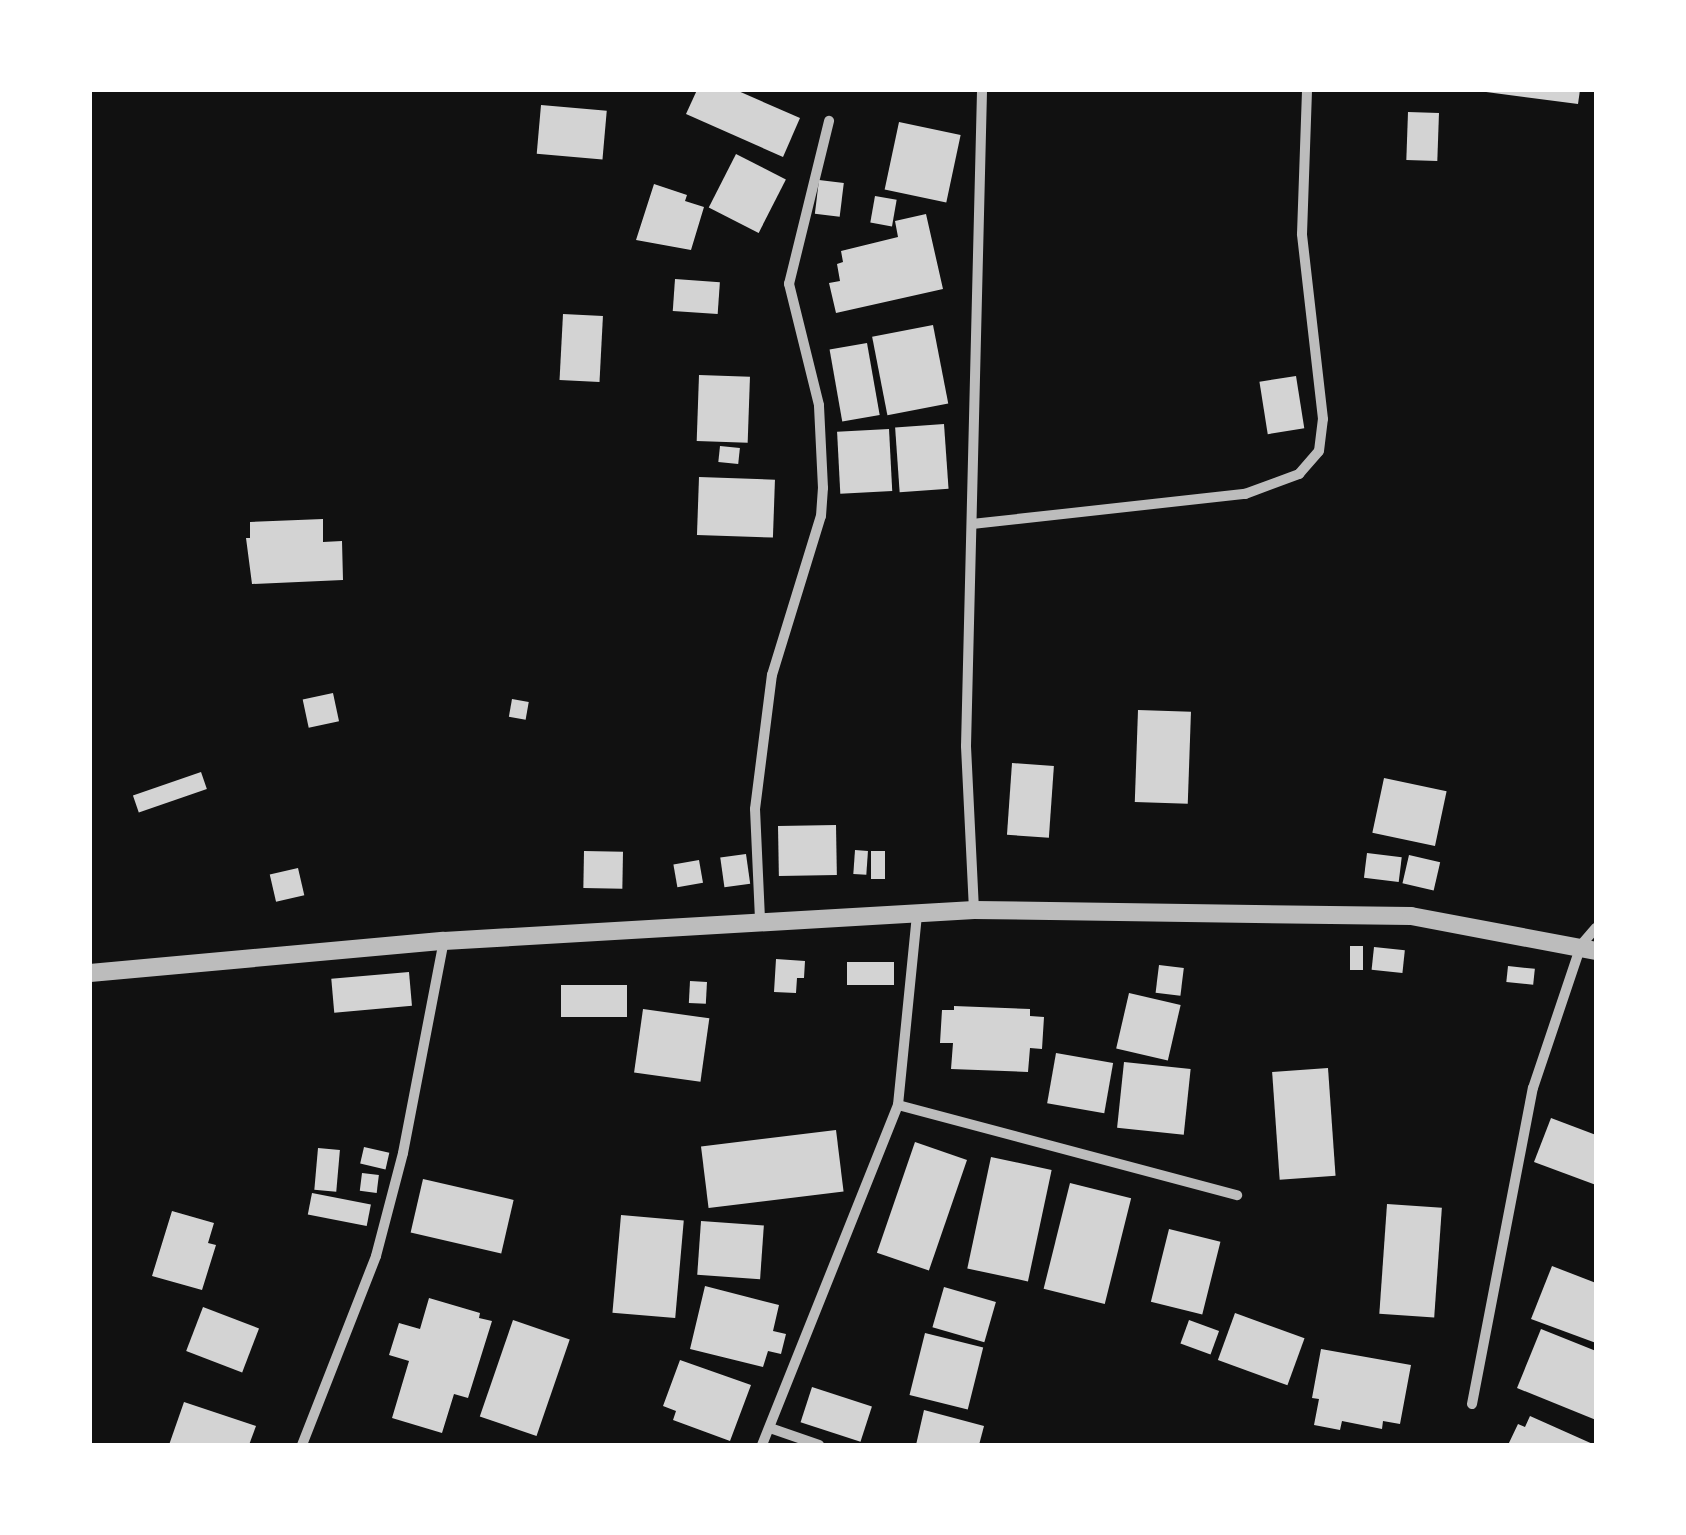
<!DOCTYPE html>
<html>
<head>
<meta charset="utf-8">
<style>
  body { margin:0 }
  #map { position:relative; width:1686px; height:1535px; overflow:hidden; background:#111; font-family:Karla,sans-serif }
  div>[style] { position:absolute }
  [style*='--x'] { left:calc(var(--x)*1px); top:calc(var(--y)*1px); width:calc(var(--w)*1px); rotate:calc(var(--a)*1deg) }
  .building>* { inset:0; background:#d3d3d3; transform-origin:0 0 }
  .minor>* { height:10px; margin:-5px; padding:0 5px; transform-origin:5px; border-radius:5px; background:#bcbcbc }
  .tertiary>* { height:18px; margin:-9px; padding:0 9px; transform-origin:9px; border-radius:9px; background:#bcbcbc }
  span { translate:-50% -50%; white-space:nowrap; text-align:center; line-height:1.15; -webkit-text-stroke:10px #fff; paint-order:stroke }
  .frame { position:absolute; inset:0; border:92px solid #fff; pointer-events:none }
</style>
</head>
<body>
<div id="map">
  <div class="building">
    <div style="clip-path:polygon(697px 90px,736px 90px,800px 118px,783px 157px,686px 114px)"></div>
    <div style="clip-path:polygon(1471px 90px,1580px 90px,1578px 104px)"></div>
    <div style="left:541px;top:105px;width:66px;height:49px;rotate:5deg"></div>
    <div style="left:1408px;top:112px;width:31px;height:48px;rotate:2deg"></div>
    <div style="left:899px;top:122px;width:63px;height:69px;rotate:12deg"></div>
    <div style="left:736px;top:154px;width:56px;height:60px;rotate:27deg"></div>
    <div style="left:819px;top:180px;width:25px;height:34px;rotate:7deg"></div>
    <div style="clip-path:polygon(654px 184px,687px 195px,685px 201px,704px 207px,691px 250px,636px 240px)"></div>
    <div style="left:875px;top:196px;width:22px;height:27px;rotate:10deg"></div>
    <div style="clip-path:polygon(926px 214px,943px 289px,836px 313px,829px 283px,840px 281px,837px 264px,843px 262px,841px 251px,898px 237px,895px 221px)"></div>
    <div style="left:675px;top:279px;width:45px;height:32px;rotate:4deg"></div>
    <div style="left:563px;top:314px;width:40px;height:66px;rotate:3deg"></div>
    <div style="left:933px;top:325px;width:80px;height:62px;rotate:79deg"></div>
    <div style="left:867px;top:343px;width:73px;height:38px;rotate:80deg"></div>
    <div style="left:699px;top:375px;width:51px;height:66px;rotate:2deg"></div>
    <div style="left:1296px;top:376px;width:53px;height:37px;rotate:81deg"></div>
    <div style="left:944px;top:424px;width:65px;height:49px;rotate:86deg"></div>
    <div style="left:889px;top:429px;width:62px;height:52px;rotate:87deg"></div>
    <div style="left:720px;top:446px;width:20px;height:16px;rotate:6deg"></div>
    <div style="left:699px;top:477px;width:76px;height:58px;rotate:2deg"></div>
    <div style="clip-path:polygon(323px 519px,323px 542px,342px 541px,343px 580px,252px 584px,246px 538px,250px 538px,250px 522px)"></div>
    <div style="left:333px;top:693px;width:29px;height:31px;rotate:78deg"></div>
    <div style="left:512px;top:699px;width:17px;height:18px;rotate:10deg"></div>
    <div style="left:1138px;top:710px;width:53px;height:92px;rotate:2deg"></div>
    <div style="left:1012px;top:763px;width:42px;height:72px;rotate:4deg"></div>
    <div style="left:201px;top:772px;width:18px;height:72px;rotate:71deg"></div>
    <div style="left:1384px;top:778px;width:64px;height:56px;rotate:12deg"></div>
    <div style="left:836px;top:825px;width:50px;height:58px;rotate:89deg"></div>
    <div style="left:855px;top:850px;width:13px;height:24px;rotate:4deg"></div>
    <div style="left:584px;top:851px;width:39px;height:37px;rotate:1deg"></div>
    <div style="left:871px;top:851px;width:14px;height:28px"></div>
    <div style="left:1367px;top:853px;width:35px;height:25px;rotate:7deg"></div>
    <div style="left:746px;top:854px;width:30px;height:26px;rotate:82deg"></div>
    <div style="left:1409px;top:855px;width:32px;height:29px;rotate:13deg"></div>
    <div style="left:699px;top:860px;width:23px;height:26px;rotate:80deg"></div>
    <div style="left:298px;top:868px;width:28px;height:29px;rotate:77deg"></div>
    <div style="left:1350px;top:946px;width:13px;height:24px"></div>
    <div style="left:1374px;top:947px;width:31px;height:23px;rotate:6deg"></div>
    <div style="clip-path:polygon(776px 959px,805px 961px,804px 978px,797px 978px,796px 993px,774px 992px)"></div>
    <div style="left:847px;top:962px;width:47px;height:23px"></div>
    <div style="left:1159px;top:965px;width:25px;height:28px;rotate:7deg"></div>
    <div style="left:1508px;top:966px;width:27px;height:16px;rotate:6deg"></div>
    <div style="left:409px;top:972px;width:34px;height:78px;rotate:85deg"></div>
    <div style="left:690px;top:981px;width:17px;height:22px;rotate:3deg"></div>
    <div style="left:561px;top:985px;width:66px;height:32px"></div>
    <div style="left:1129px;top:993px;width:53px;height:57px;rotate:13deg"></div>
    <div style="clip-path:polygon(954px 1006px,1030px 1009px,1030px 1016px,1044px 1017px,1042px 1049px,1030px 1048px,1028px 1072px,951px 1069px,953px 1043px,940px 1043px,942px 1010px,954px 1010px)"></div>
    <div style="left:643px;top:1009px;width:67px;height:64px;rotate:8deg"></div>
    <div style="left:1056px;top:1053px;width:58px;height:51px;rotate:10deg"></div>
    <div style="left:1124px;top:1062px;width:67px;height:66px;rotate:6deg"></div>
    <div style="left:1328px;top:1068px;width:108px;height:56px;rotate:86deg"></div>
    <div style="clip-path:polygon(1551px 1118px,1596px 1135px,1596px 1185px,1534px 1162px)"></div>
    <div style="left:836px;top:1130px;width:62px;height:136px;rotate:83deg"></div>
    <div style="left:915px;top:1142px;width:55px;height:117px;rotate:19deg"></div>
    <div style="left:364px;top:1147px;width:26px;height:17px;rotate:13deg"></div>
    <div style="left:318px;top:1148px;width:22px;height:42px;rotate:5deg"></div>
    <div style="left:991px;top:1157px;width:62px;height:114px;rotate:12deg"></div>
    <div style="left:362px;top:1173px;width:17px;height:18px;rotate:7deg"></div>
    <div style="left:423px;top:1179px;width:93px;height:55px;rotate:13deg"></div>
    <div style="left:1070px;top:1183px;width:63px;height:109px;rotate:14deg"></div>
    <div style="left:312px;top:1193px;width:60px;height:22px;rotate:11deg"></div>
    <div style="left:1387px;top:1204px;width:55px;height:110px;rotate:4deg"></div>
    <div style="clip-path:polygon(172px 1211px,214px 1223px,208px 1243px,216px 1245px,202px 1290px,152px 1276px)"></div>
    <div style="left:621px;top:1215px;width:63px;height:98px;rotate:5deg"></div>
    <div style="left:701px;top:1221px;width:63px;height:54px;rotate:4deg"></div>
    <div style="left:1169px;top:1229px;width:53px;height:75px;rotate:14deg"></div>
    <div style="clip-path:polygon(1552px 1266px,1596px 1283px,1596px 1343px,1531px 1319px)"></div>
    <div style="clip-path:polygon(705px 1286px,779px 1305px,773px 1331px,786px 1334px,781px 1354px,768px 1351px,763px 1367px,690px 1349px)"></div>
    <div style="left:944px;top:1287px;width:54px;height:42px;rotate:16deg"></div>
    <div style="clip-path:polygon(429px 1298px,480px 1313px,479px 1318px,492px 1321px,468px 1398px,454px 1394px,442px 1433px,392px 1418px,409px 1361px,389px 1355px,399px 1323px,420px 1329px)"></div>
    <div style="left:203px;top:1307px;width:60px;height:47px;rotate:21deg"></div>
    <div style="left:1235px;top:1313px;width:74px;height:50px;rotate:20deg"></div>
    <div style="left:513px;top:1320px;width:60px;height:102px;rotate:19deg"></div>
    <div style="left:1189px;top:1320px;width:32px;height:25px;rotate:20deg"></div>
    <div style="clip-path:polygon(1541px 1329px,1596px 1351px,1596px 1420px,1517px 1388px)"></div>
    <div style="left:925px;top:1333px;width:60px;height:64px;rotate:14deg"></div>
    <div style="clip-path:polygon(1321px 1349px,1411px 1365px,1400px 1424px,1383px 1421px,1382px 1429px,1342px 1421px,1340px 1430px,1314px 1425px,1319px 1399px,1312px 1398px)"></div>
    <div style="clip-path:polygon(680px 1360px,751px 1385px,730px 1441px,673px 1420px,676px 1411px,663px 1406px)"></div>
    <div style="left:812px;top:1387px;width:63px;height:37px;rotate:18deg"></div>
    <div style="clip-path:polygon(184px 1402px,256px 1426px,249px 1445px,169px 1445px)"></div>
    <div style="clip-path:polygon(924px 1410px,984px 1426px,979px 1445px,916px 1445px)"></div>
    <div style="clip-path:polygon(1530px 1416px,1595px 1445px,1508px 1445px,1518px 1424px,1525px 1427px)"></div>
  </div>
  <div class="minor">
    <div style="--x:972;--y:524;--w:275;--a:-6.3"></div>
    <div style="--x:1245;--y:494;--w:58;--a:-20.3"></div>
    <div style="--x:1299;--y:474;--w:30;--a:-49"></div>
    <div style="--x:1319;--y:451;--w:32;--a:-83"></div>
    <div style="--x:1323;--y:419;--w:186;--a:-96.5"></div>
    <div style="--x:1302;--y:234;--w:144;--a:-88"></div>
    <div style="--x:974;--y:910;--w:164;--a:-92.8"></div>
    <div style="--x:966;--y:746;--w:656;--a:-88.6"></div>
    <div style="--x:760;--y:919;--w:110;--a:-92.6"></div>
    <div style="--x:755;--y:809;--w:135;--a:-82.8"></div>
    <div style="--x:772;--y:675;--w:166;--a:-72.9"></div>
    <div style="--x:821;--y:516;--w:28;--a:-86"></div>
    <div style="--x:823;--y:488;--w:83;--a:-92.8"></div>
    <div style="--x:819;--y:405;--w:125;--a:-103.9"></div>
    <div style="--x:789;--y:284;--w:168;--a:-76.2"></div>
    <div style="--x:898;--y:1105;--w:351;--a:14.9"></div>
    <div style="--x:1472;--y:1404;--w:322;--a:-79.1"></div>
    <div style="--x:1533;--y:1088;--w:151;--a:-71.4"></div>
    <div style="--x:1581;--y:945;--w:23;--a:-49"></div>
    <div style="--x:770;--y:1428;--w:52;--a:19.1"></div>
    <div style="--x:302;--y:1445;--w:203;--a:-68.6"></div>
    <div style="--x:376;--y:1256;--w:106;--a:-75.3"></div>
    <div style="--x:403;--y:1153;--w:216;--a:-79.1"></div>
    <div style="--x:762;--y:1445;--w:366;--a:-68.2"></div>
    <div style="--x:898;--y:1105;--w:191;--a:-84.3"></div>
  </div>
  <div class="tertiary">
    <div style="--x:90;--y:973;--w:355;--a:-5.2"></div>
    <div style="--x:444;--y:941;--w:531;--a:-3.35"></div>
    <div style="--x:974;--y:910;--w:437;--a:0.8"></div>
    <div style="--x:1411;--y:916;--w:188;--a:10.7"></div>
  </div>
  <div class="frame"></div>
</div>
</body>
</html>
